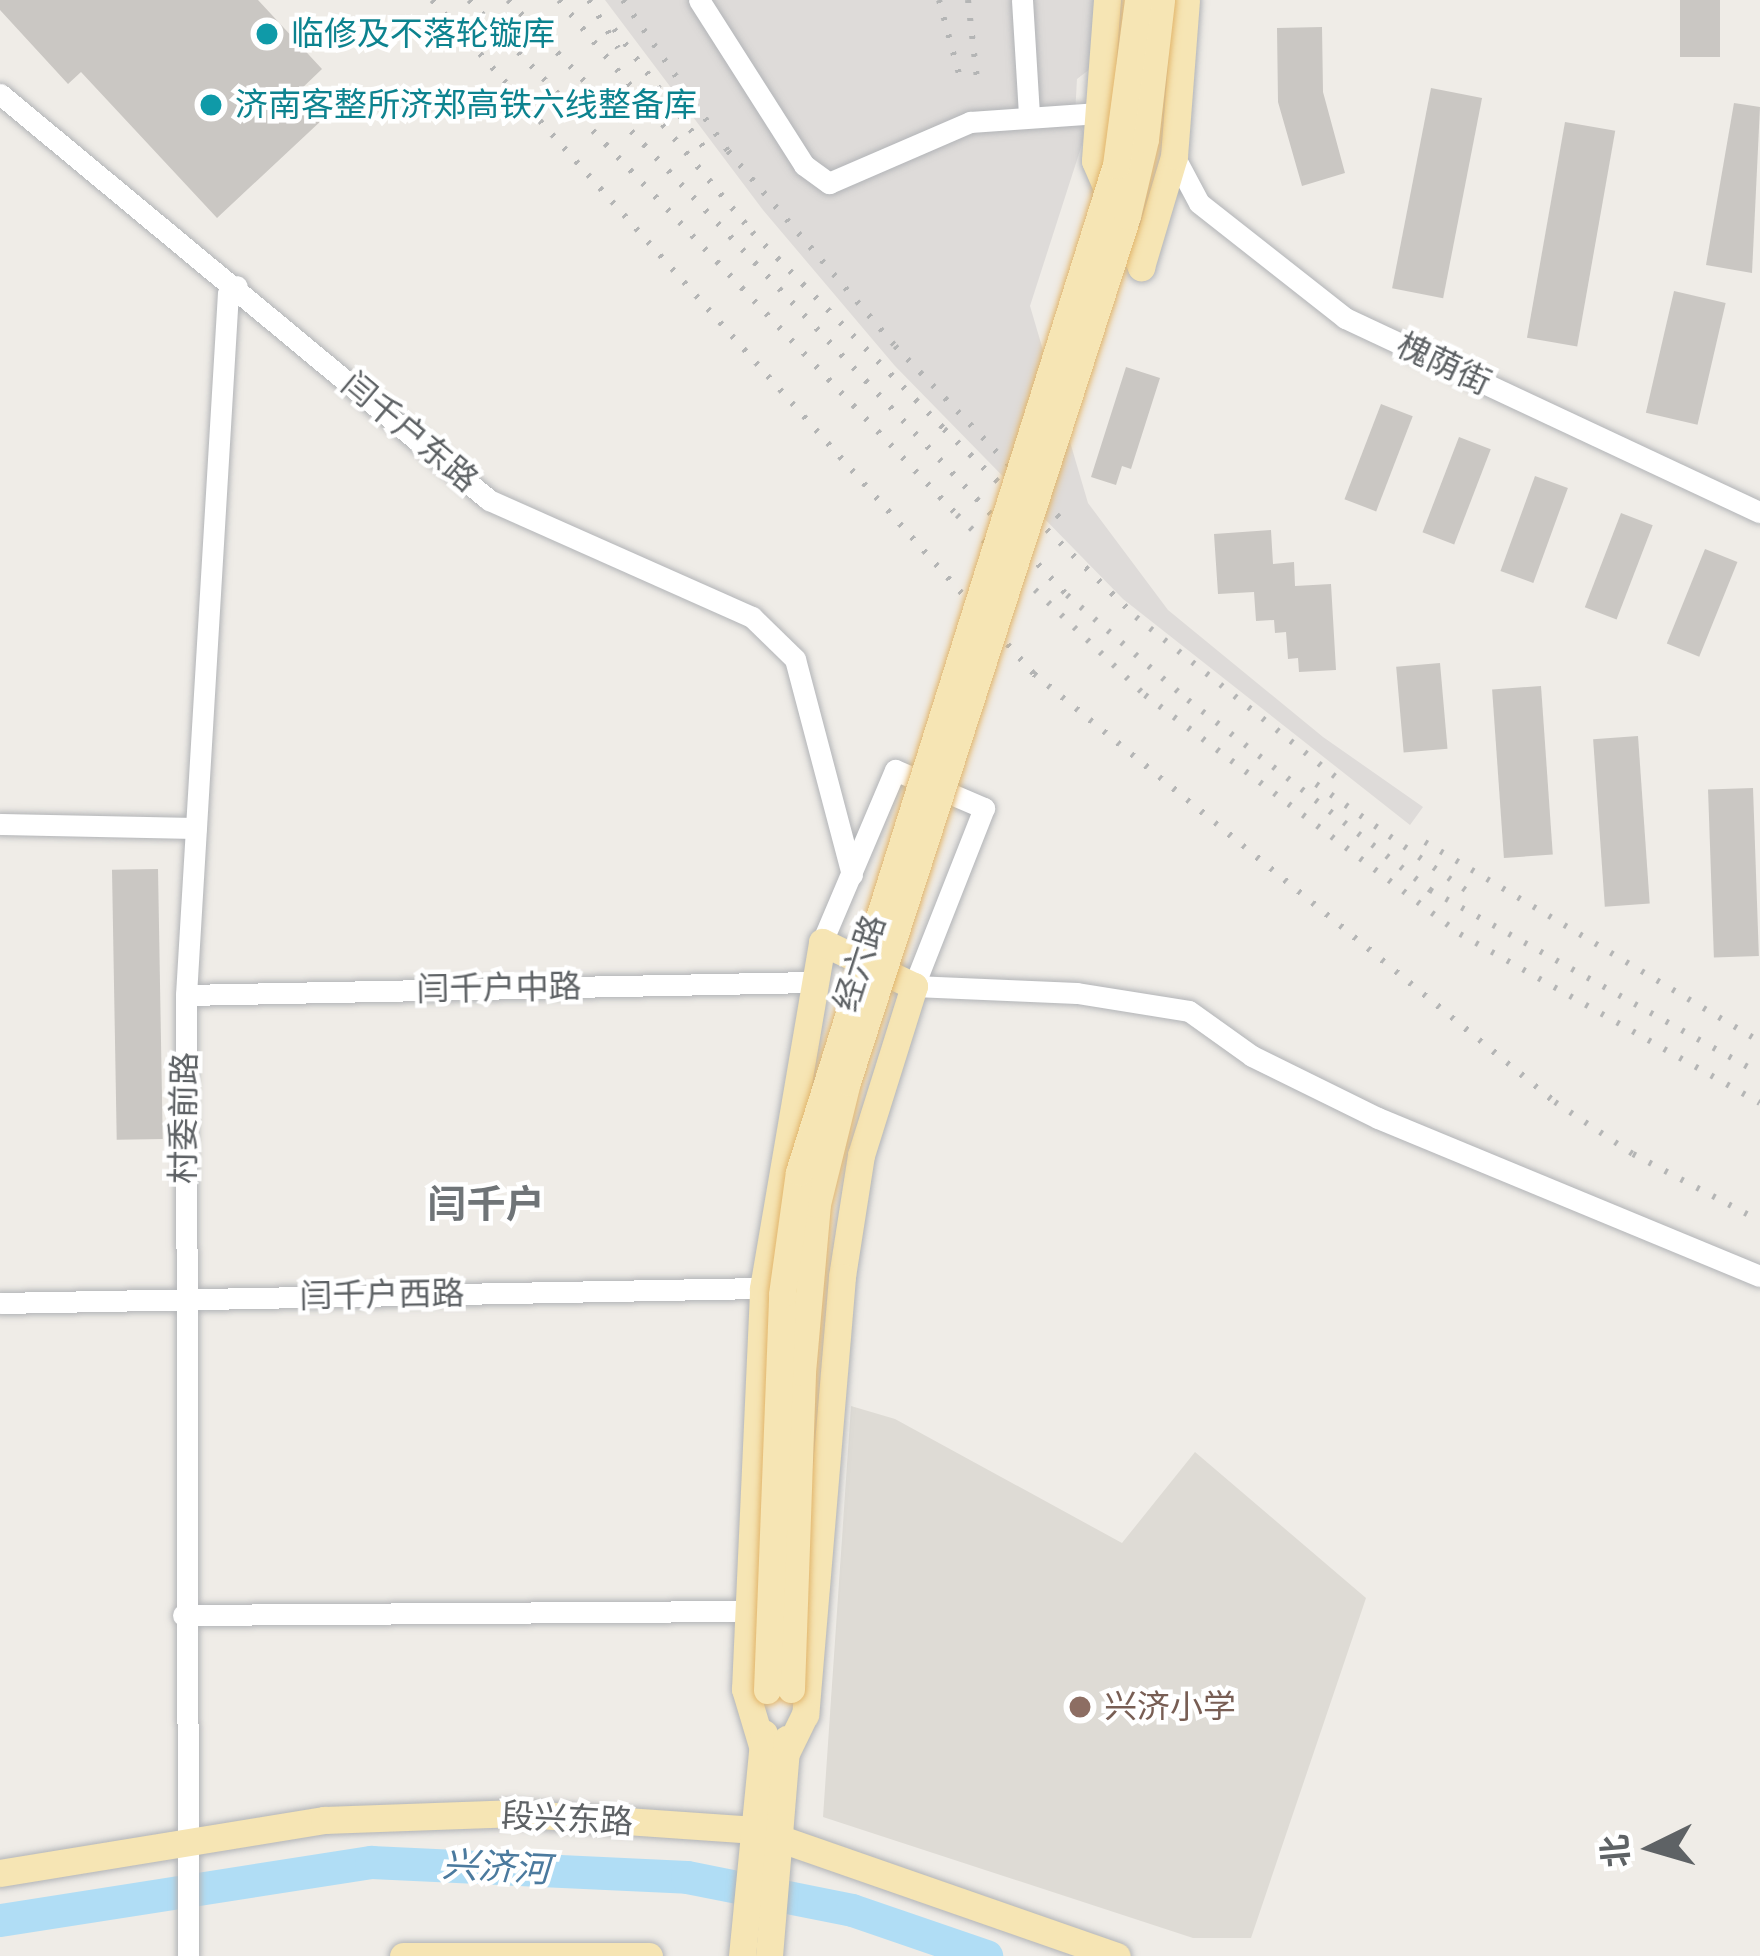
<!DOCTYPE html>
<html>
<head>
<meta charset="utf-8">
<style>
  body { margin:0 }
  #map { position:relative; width:1760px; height:1956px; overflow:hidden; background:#efece7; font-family:"Work Sans","Noto Sans SC",sans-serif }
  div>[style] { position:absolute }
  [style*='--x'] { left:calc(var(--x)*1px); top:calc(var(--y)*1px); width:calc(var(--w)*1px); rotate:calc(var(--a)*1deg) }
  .industrial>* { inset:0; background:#dedbd9 }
  .education>* { inset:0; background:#dedbd5 }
  .river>* { height:33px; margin:-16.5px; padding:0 16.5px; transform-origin:16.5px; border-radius:16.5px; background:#b0ddf5 }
  .building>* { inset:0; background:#cac7c3; transform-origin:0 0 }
  .roads { filter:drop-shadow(0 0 3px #b2b4b7) drop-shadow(0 0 3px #b2b4b7) }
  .minor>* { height:21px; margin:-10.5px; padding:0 10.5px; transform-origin:10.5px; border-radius:10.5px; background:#fff }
  .major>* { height:27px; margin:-13.5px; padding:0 13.5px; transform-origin:13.5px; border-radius:13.5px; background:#f6e5b4 }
  .rail>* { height:6px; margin-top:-3px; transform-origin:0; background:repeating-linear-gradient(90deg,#b4b5b5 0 3px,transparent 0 18px) }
  .bridges { filter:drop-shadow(0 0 3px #e2b66d) drop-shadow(0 0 3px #e2b66d) }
  .major-bridge>* { height:27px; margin:-13.5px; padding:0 13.5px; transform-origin:13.5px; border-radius:13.5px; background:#f6e5b4 }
  .dots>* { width:33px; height:33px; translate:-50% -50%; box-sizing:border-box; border:6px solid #fff; border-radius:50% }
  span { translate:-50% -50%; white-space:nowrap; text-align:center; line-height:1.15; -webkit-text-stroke:9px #fff; paint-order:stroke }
  .culture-label { font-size:33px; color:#0d838f }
  .left { translate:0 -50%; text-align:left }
  .street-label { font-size:33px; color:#5e6265 }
  .education-label { font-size:33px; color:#785e54 }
  .water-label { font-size:36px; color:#4b7a9e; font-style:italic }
  .quarter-label { font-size:39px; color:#6f7477; font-weight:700 }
  .north { position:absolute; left:1592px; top:1788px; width:120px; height:120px; -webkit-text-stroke:9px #fff; paint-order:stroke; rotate:265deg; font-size:33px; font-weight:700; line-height:48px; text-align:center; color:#5e6265 }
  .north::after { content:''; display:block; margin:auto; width:42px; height:54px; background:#5e6265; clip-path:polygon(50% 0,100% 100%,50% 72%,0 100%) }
</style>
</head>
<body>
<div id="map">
  <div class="industrial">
    <div style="clip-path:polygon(605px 0,1094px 0,1090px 69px,1077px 79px,1075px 115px,1085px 135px,1030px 306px,1088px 503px,1168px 610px,1323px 737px,1423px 807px,1410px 825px,1123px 599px,895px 366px,763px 210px)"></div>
  </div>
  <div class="education">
    <div style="clip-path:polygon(851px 1406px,895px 1419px,1122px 1543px,1195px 1452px,1366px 1598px,1251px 1938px,1193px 1938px,823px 1817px)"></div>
  </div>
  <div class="river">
    <div style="--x:0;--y:1920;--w:376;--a:-8.9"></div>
    <div style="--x:371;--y:1862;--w:316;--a:2.7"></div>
    <div style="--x:687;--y:1877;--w:168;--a:11.3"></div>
    <div style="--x:852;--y:1910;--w:142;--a:18.9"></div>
  </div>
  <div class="building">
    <div style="clip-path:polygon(0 0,258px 0,322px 69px,298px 92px,323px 119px,217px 218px,81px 72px,68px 84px,0 10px)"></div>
    <div style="left:1680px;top:0;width:40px;height:57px"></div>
    <div style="clip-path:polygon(1322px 27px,1323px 92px,1345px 173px,1302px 186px,1278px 102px,1277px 28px)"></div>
    <div style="left:1431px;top:88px;width:52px;height:204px;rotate:11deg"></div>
    <div style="clip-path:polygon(1734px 103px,1760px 107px,1752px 273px,1706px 265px)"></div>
    <div style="left:1565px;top:122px;width:51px;height:219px;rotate:10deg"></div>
    <div style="left:1674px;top:291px;width:53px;height:125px;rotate:13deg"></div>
    <div style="clip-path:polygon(1126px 367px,1160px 378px,1131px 469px,1122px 466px,1116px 485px,1091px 477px)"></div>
    <div style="left:1381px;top:404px;width:34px;height:102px;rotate:21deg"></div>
    <div style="left:1459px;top:437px;width:34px;height:102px;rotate:21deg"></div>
    <div style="left:1535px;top:476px;width:35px;height:101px;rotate:20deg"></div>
    <div style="left:1621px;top:513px;width:34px;height:101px;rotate:21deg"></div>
    <div style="clip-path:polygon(1271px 530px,1273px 564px,1294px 562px,1295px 586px,1331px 584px,1336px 670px,1299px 672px,1298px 658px,1288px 659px,1286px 632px,1275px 633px,1274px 620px,1256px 621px,1254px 592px,1218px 594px,1214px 534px)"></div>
    <div style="left:1705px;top:549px;width:35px;height:102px;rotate:22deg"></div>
    <div style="left:1440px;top:663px;width:86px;height:44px;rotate:85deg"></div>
    <div style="left:1541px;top:686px;width:169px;height:49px;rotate:86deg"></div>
    <div style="left:1638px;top:736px;width:168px;height:45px;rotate:86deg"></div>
    <div style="left:1753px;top:788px;width:168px;height:45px;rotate:88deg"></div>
    <div style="left:158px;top:869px;width:270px;height:46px;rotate:89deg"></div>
  </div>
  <div class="roads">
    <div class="minor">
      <div style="--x:699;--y:0;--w:196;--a:57.5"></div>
      <div style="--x:804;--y:165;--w:31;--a:36"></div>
      <div style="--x:829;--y:183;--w:154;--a:-23.4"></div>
      <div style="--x:970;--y:122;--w:129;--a:-4"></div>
      <div style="--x:1022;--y:0;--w:113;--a:86.5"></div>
      <div style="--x:0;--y:94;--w:636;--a:39.7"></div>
      <div style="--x:489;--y:500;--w:288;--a:24"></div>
      <div style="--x:752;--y:617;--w:60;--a:44.3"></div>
      <div style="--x:795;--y:659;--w:223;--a:75.2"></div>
      <div style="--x:1174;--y:156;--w:53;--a:62"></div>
      <div style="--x:1199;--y:203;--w:186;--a:38.2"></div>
      <div style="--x:1345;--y:318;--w:458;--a:25.1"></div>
      <div style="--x:0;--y:824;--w:196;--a:1.2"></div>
      <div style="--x:822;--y:942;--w:187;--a:-67"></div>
      <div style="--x:895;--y:770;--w:97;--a:23.1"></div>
      <div style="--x:984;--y:808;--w:191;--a:111.5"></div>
      <div style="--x:914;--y:986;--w:163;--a:2.5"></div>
      <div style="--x:1077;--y:993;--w:113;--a:9.1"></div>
      <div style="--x:1189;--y:1011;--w:77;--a:35.5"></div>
      <div style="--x:1252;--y:1056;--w:140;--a:26.2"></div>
      <div style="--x:1378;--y:1118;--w:413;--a:22.5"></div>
      <div style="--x:186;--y:995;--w:625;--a:-1.19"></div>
      <div style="--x:0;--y:1303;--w:763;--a:-1.13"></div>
      <div style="--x:183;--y:1615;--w:565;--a:-0.41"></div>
      <div style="--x:188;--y:1956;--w:961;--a:-90.12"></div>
      <div style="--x:186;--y:995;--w:703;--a:-86.58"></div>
      <div style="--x:228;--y:293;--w:11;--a:-38"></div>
    </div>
    <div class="major">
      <div style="--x:1107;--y:0;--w:161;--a:94.3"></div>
      <div style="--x:1095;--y:161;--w:116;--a:66.5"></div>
      <div style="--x:1141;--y:267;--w:116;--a:-73.4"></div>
      <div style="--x:1174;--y:156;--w:156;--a:-85.6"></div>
      <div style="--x:763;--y:1749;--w:63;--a:-106.7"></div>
      <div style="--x:745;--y:1689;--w:401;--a:-87.4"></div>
      <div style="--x:763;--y:1288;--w:351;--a:-80.3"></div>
      <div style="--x:822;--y:942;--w:102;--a:25.6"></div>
      <div style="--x:914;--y:986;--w:177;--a:107.4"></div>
      <div style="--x:861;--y:1155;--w:123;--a:98.9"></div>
      <div style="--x:842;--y:1277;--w:439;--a:94.8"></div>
      <div style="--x:805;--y:1714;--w:43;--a:116"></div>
      <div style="--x:0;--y:1873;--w:328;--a:-9.3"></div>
      <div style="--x:324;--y:1820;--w:187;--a:-2.1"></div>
      <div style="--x:511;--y:1813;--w:245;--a:4"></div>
      <div style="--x:755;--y:1830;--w:383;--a:19.2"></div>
      <div style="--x:403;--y:1956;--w:246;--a:0"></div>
      <div style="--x:742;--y:1956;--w:224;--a:-84.4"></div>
      <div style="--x:769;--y:1956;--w:218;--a:-85.3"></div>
    </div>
  </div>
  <div class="rail">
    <div style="--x:432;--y:0;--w:904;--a:48.23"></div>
    <div style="--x:1034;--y:674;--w:674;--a:39.4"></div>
    <div style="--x:1555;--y:1102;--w:94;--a:33.7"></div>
    <div style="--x:1633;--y:1154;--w:144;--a:27.8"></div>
    <div style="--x:469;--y:0;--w:709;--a:46.54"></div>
    <div style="--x:957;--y:515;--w:260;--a:43.8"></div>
    <div style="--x:1145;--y:695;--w:395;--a:37.2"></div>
    <div style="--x:1460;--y:934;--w:344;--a:29.4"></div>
    <div style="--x:508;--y:0;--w:816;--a:46.79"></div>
    <div style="--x:1067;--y:595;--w:160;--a:41"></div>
    <div style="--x:1188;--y:700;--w:308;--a:38.1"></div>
    <div style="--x:1430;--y:890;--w:378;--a:29.1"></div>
    <div style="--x:559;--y:0;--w:302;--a:50.2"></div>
    <div style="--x:752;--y:232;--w:275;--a:45.7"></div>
    <div style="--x:944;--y:429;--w:269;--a:44.4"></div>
    <div style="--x:1136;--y:617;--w:270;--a:38.7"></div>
    <div style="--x:589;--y:0;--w:56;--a:58.9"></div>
    <div style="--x:623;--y:0;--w:184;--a:55.2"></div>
    <div style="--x:728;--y:151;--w:257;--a:49.4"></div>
    <div style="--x:895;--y:346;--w:240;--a:46.2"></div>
    <div style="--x:939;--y:0;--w:77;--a:74.9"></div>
    <div style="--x:968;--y:0;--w:89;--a:83.5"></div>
    <div style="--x:614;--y:29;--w:161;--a:52.8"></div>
    <div style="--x:1316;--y:784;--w:197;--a:35.3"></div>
    <div style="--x:1425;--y:842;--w:390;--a:30.8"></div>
  </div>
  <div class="bridges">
    <div class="major-bridge">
      <div style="--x:791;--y:1689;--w:317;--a:-88"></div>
      <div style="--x:802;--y:1372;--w:169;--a:-84.9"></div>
      <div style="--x:817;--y:1204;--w:126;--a:-76.2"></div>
      <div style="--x:847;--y:1082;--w:910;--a:-72.08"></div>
      <div style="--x:1127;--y:216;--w:79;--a:-76.8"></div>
      <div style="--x:1145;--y:139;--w:140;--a:-83.4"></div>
      <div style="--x:767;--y:1690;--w:396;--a:-87.8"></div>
      <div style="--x:782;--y:1294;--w:123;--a:-82.1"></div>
      <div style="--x:799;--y:1172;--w:1056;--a:-72.53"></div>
      <div style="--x:1116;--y:165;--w:166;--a:-82.4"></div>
    </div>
  </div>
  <div class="dots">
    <div style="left:267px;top:34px;background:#0f9aa8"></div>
    <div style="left:211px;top:105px;background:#0f9aa8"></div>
    <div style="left:1080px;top:1707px;background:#8d6e63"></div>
  </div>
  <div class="culture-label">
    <span class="left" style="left:291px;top:34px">临修及不落轮镟库</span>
    <span class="left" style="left:235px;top:105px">济南客整所济郑高铁六线整备库</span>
  </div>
  <div class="street-label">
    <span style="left:1444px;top:364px;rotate:25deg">槐荫街</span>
    <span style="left:410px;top:432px;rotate:40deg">闫千户东路</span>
    <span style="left:860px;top:963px;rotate:-72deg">经六路</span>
    <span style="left:499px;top:988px;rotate:-1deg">闫千户中路</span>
    <span style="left:184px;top:1118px;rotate:-89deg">村委前路</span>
    <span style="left:382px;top:1295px;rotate:-1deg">闫千户西路</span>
    <span style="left:567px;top:1819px;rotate:3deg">段兴东路</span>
  </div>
  <div class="education-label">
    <span class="left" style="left:1104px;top:1707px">兴济小学</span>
  </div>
  <div class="water-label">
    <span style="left:496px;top:1868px;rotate:3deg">兴济河</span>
  </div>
  <div class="quarter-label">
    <span style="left:486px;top:1205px">闫千户</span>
  </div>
  <div class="north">北</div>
</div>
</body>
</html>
